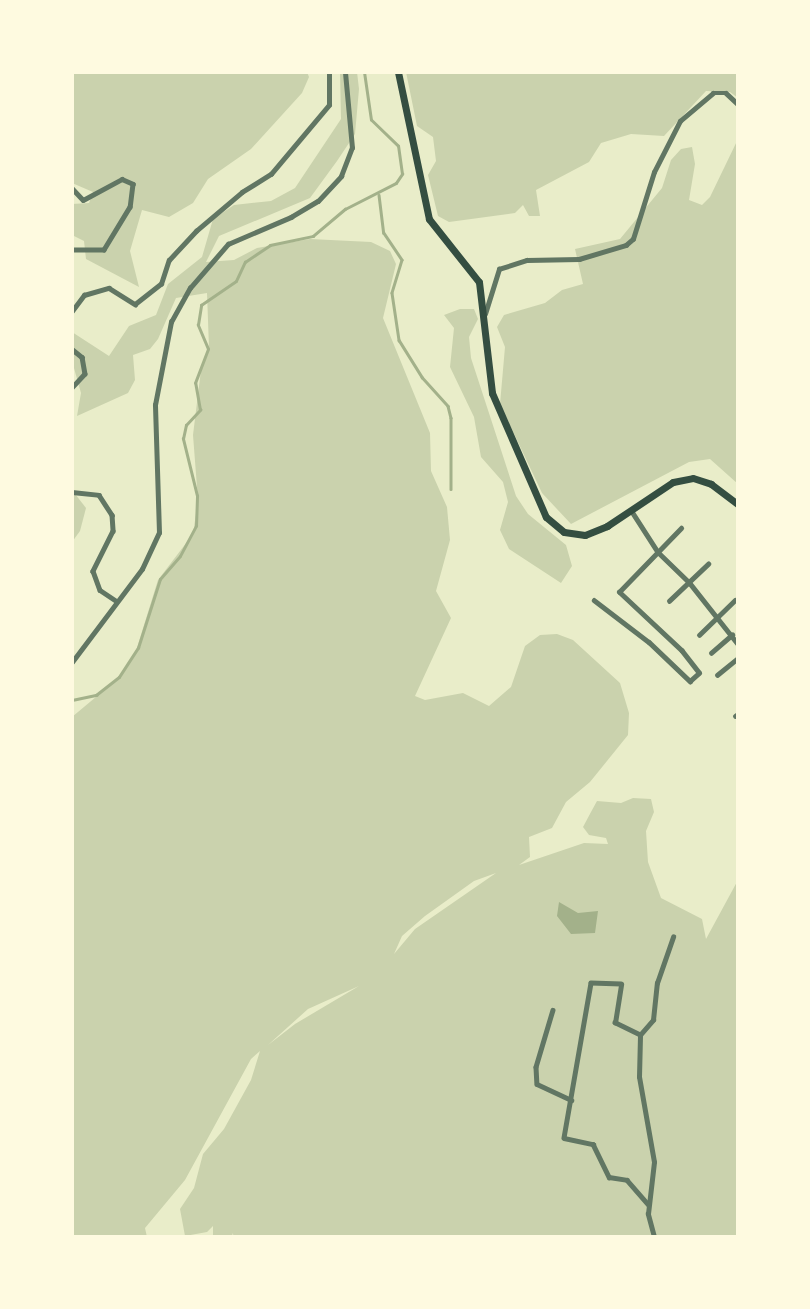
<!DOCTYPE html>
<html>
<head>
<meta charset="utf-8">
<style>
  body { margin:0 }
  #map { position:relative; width:810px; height:1309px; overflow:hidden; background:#e9edc9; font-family:"Roboto Condensed",sans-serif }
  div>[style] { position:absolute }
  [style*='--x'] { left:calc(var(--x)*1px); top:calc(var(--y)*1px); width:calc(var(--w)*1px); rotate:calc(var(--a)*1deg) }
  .green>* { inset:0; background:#cad2ad }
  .water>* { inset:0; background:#a3b18a }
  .stream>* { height:2.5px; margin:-1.25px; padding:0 1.25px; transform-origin:1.25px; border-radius:1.25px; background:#a3b18a }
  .minor>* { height:4.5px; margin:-2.25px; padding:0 2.25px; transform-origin:2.25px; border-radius:2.25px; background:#617663 }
  .primary>* { height:7px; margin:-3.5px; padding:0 3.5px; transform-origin:3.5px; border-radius:3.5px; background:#344e41 }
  span { translate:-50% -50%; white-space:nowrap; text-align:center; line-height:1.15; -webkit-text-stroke:5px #fefae0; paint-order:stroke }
  .frame { position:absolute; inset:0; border:74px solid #fefae0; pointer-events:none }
</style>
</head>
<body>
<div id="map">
  <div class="green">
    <div style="clip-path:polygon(72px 72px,307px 72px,309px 77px,302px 93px,251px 149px,208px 179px,193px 203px,169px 217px,142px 210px,130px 251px,139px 287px,86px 259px,84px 241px,72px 235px,72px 204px,89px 203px,93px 192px,72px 183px)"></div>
    <div style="clip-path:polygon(evenodd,340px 72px,357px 72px,359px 89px,355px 134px,337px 161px,310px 198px,219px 236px,206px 262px,234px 260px,257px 248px,310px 239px,371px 242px,390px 251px,396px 264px,383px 318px,430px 433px,431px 471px,447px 507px,450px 540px,436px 591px,451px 618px,415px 696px,425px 700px,463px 693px,489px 706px,511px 687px,525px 646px,540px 635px,557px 634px,573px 640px,620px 683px,629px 713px,628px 735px,590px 782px,566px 802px,552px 828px,529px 837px,530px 857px,519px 865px,584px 843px,608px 844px,606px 838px,589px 835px,583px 827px,591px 812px,597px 801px,621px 803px,633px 798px,651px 799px,654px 812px,646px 831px,648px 862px,661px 898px,702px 919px,706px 939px,738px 880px,738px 1237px,235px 1237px,232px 1233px,233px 1237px,213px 1237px,213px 1226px,207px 1232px,185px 1236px,180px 1209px,194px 1188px,203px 1154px,224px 1129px,251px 1080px,260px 1051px,251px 1059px,185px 1180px,145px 1228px,147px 1237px,72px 1237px,72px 717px,121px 676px,135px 654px,158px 580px,193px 534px,198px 500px,193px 435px,201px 370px,209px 348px,207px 293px,176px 298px,158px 339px,150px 349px,133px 355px,135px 380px,128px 393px,77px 416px,81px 393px,72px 361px,72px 332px,109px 356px,129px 326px,156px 315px,168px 284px,202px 257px,213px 219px,234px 205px,271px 201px,295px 188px,341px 119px,340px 72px,496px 873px,415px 929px,394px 954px,402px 936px,425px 916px,474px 881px,496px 873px,340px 72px,359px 986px,295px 1024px,268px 1045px,308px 1009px,359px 986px)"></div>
    <div style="clip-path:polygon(406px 72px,738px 72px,738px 98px,730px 92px,706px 91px,664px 136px,631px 134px,601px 143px,589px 162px,536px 190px,540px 216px,529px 216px,523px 205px,515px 213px,449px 222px,438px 216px,428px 175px,436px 161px,433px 137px,417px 126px)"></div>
    <div style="clip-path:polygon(738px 139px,738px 484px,710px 459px,689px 462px,571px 524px,542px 493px,500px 404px,505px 347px,497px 327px,504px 315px,545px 303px,562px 290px,583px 284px,575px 249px,620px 239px,662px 188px,671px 160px,681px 149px,692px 147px,695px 164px,689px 200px,702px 205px,710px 197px)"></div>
    <div style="clip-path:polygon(460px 309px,474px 309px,478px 319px,469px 337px,471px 358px,516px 496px,528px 514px,566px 545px,572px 566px,561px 583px,509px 549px,500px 530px,508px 502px,503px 482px,481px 457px,474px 417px,450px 367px,454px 328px,444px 315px)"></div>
    <div style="clip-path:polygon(72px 490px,86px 508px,80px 531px,72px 542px)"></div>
  </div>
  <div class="water">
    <div style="clip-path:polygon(559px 902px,578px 913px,598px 911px,595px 933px,571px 934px,557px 916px)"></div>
  </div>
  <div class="stream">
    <div style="--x:379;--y:195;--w:38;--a:83"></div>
    <div style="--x:384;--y:233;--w:32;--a:56"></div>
    <div style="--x:402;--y:260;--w:34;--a:107"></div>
    <div style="--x:392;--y:293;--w:48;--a:81.5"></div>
    <div style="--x:399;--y:340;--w:44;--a:58.1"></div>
    <div style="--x:422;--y:377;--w:39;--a:48"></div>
    <div style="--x:448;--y:406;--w:12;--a:76"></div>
    <div style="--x:451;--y:418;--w:71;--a:90"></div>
    <div style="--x:72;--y:700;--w:25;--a:-12"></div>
    <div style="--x:96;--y:695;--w:29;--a:-38"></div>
    <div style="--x:119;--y:677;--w:35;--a:-57"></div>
    <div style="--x:138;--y:648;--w:72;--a:-72.3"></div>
    <div style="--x:160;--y:579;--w:30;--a:-49"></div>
    <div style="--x:180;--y:556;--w:34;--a:-62"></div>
    <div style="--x:196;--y:526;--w:30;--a:-88"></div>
    <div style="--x:197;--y:496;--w:59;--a:-103.8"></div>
    <div style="--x:183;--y:439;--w:14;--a:-78"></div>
    <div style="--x:186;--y:425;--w:21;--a:-47"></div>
    <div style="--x:200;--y:410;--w:27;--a:-100"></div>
    <div style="--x:195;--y:383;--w:36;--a:-69"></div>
    <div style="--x:208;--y:349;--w:26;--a:-113"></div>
    <div style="--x:198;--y:325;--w:20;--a:-81"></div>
    <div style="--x:201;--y:305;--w:42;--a:-34.4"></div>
    <div style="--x:236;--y:281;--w:21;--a:-65"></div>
    <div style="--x:245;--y:262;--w:30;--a:-34"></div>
    <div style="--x:270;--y:245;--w:44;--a:-11.8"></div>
    <div style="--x:313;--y:236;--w:42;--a:-40.2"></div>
    <div style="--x:345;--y:209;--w:57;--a:-27"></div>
    <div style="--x:396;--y:183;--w:11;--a:-56"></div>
    <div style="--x:402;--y:174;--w:28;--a:-98"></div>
    <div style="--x:398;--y:146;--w:37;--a:-136"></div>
    <div style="--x:371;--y:120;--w:49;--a:-98.3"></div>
  </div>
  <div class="minor">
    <div style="--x:72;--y:188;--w:16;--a:47"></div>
    <div style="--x:83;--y:200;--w:44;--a:-28.3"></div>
    <div style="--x:122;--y:179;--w:12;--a:24"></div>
    <div style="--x:133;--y:184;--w:23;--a:97"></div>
    <div style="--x:130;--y:207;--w:50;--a:121.2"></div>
    <div style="--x:104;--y:250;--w:32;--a:180"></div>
    <div style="--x:72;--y:311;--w:20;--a:-53"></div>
    <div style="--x:84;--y:295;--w:26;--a:-16"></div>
    <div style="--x:109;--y:288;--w:31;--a:32"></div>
    <div style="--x:135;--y:304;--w:33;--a:-38"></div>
    <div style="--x:161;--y:284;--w:25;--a:-72"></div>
    <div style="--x:169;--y:260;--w:40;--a:-47"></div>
    <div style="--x:196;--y:231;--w:60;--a:-40.3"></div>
    <div style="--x:242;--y:192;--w:34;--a:-32"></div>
    <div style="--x:271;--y:174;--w:90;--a:-50"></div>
    <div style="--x:329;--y:105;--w:33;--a:-90"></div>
    <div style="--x:485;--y:314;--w:47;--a:-72.7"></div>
    <div style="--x:499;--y:269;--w:29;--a:-18"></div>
    <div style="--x:527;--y:260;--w:52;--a:-1.1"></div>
    <div style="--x:579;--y:259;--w:49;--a:-16.6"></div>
    <div style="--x:626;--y:245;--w:9;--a:-41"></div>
    <div style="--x:633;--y:239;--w:70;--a:-72.6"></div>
    <div style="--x:654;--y:172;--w:57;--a:-63"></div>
    <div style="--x:680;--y:121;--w:43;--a:-40.3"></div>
    <div style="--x:713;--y:93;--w:13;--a:0"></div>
    <div style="--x:726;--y:93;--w:16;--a:43"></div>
    <div style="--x:72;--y:349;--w:13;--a:39"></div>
    <div style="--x:82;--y:357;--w:17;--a:80"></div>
    <div style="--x:85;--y:374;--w:19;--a:133"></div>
    <div style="--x:72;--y:492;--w:27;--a:6"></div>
    <div style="--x:99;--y:495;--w:24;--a:57"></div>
    <div style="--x:112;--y:515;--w:16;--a:86"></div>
    <div style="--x:113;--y:531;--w:45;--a:116.6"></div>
    <div style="--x:93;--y:571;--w:20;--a:70"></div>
    <div style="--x:100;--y:590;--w:18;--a:34"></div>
    <div style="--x:631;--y:510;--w:50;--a:57.3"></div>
    <div style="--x:658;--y:552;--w:43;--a:44.1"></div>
    <div style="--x:689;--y:582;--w:79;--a:51.7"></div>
    <div style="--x:594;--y:600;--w:69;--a:37.4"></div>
    <div style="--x:649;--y:642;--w:57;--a:43.6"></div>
    <div style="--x:690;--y:681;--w:12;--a:-42"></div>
    <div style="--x:699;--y:673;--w:28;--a:-128"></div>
    <div style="--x:682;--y:651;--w:86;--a:-136.9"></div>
    <div style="--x:619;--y:592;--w:89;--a:-45.9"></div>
    <div style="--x:669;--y:601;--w:54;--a:-43.5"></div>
    <div style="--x:699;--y:635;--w:50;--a:-44.2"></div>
    <div style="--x:711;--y:653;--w:28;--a:-41"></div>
    <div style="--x:72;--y:662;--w:116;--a:-53"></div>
    <div style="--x:142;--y:569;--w:40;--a:-65"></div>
    <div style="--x:159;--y:533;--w:128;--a:-91.8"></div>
    <div style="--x:155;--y:405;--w:85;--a:-79.1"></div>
    <div style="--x:171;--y:322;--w:39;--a:-61"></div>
    <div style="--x:190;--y:288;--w:58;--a:-49.2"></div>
    <div style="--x:228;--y:244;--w:69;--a:-23.2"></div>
    <div style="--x:291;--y:217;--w:31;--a:-31"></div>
    <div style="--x:318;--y:201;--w:34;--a:-47"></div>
    <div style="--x:341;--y:176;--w:30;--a:-69"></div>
    <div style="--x:352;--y:148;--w:76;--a:-95.3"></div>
    <div style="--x:717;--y:675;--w:27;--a:-39"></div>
    <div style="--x:735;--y:716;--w:4;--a:-34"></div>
    <div style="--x:553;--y:1010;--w:59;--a:106.6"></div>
    <div style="--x:536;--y:1067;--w:17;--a:87"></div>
    <div style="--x:537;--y:1084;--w:38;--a:25"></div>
    <div style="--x:640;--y:1035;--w:28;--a:-154"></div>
    <div style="--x:615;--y:1023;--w:39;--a:-81"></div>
    <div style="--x:621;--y:984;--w:30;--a:-178"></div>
    <div style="--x:591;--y:983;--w:157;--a:99.9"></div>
    <div style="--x:564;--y:1138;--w:30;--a:12"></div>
    <div style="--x:593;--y:1144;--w:37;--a:64"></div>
    <div style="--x:609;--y:1177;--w:18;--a:9"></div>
    <div style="--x:627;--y:1180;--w:32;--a:49"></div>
    <div style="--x:654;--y:1237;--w:24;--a:-105"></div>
    <div style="--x:648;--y:1214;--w:52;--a:-83.4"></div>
    <div style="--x:654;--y:1162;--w:86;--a:-100"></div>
    <div style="--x:639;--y:1077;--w:42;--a:-88.6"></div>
    <div style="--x:640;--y:1035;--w:20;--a:-49"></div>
    <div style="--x:653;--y:1020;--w:37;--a:-84"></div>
    <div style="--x:657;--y:983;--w:49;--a:-70.8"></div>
  </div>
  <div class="primary">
    <div style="--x:398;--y:72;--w:150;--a:78.1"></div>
    <div style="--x:429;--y:219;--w:80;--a:51.6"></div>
    <div style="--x:479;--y:282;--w:112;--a:83.3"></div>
    <div style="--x:492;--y:393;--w:135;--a:66.5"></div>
    <div style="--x:546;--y:517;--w:23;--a:40"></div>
    <div style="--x:564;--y:532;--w:21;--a:8"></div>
    <div style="--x:585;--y:535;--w:24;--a:-22"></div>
    <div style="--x:607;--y:526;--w:79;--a:-33.7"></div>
    <div style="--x:673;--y:482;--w:20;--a:-11"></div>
    <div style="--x:693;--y:478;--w:19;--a:18"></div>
    <div style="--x:711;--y:484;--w:34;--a:37"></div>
  </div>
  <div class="frame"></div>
</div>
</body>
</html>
